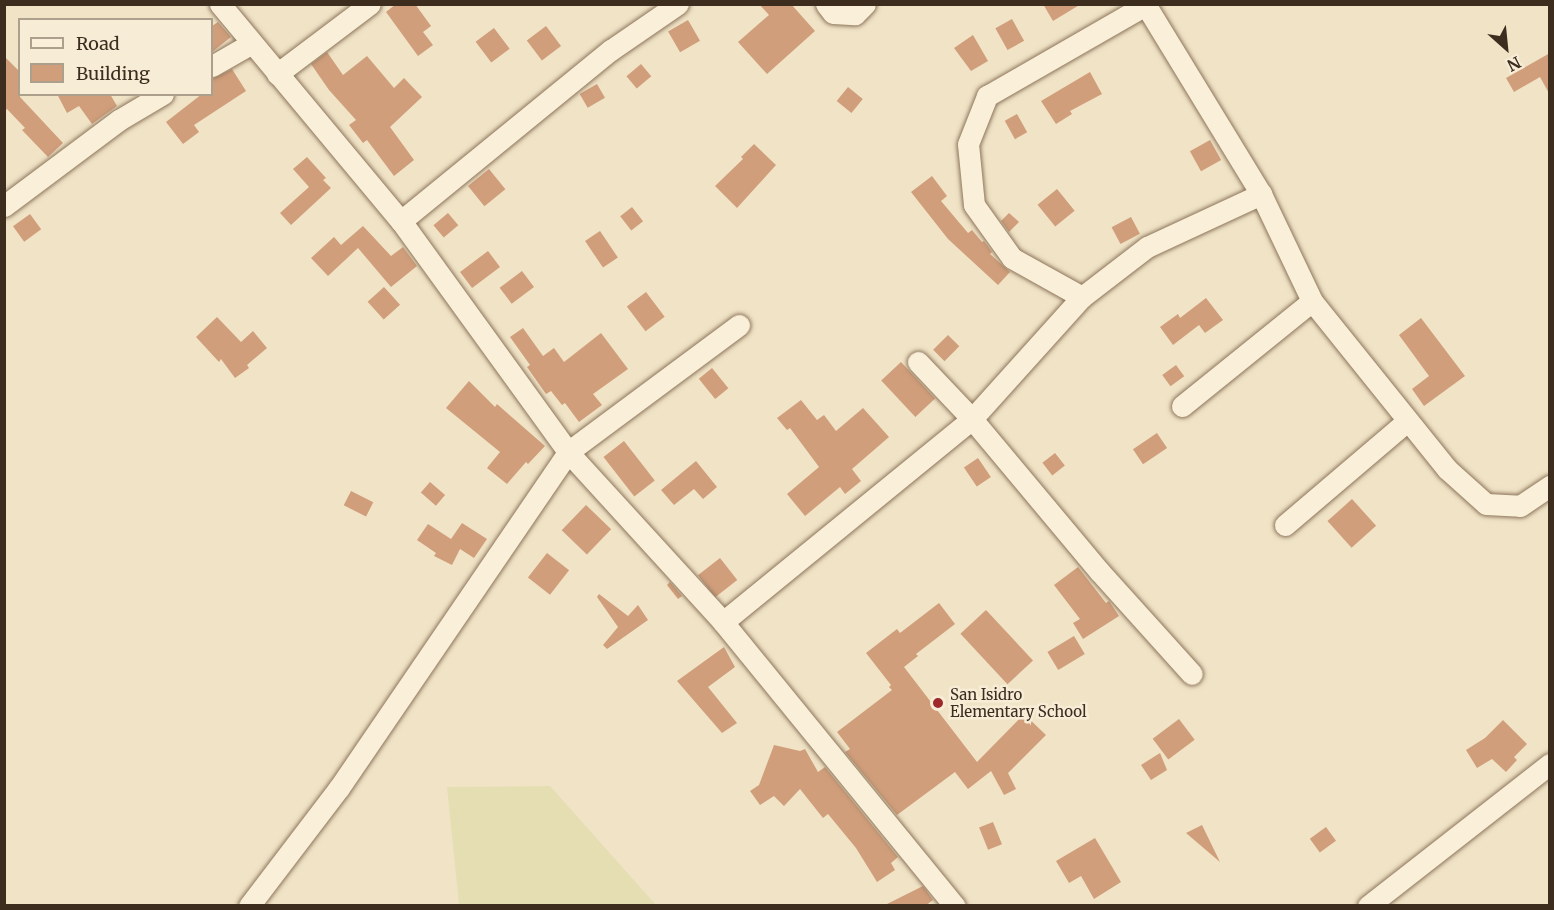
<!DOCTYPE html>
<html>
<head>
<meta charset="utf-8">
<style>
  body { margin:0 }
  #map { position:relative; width:1554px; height:910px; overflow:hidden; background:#f0e3c6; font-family:Merriweather,serif }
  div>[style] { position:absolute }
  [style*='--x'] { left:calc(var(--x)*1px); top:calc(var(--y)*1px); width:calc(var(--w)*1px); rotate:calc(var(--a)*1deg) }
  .farmland>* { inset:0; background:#e6deb3 }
  .building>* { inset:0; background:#d09e7b; transform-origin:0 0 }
  .roads { filter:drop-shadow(0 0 2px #8d755b) drop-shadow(0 0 2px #8d755b) }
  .minor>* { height:21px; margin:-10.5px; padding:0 10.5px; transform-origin:10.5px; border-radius:10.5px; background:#faf0da }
  .dots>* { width:16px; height:16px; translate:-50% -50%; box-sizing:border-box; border:3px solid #f7edd6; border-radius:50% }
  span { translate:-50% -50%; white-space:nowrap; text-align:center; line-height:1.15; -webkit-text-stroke:5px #f7edd6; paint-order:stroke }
  .poi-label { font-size:15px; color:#3c2d1f }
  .left { translate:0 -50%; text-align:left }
  .frame { position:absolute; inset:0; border:6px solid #3c2d1f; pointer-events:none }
  .legend { position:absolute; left:18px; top:18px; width:195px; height:78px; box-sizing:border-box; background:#f7edd6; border:2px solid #aca08d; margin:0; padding:8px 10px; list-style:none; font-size:18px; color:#3c2d1f }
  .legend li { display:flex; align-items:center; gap:12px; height:30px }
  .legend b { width:30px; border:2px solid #aca08d }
  .north { position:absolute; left:1476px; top:18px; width:60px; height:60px; -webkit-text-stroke:4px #f7edd6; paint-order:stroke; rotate:153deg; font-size:16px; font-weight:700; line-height:24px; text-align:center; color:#3c2d1f }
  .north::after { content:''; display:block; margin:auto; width:21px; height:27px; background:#3c2d1f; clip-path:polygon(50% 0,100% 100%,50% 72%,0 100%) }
</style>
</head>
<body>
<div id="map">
  <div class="farmland">
    <div style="clip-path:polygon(550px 786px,656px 905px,459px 905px,447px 787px)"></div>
  </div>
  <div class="building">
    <div style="clip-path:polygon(396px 4px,415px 4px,431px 26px,423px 32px,433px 45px,418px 56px,386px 12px)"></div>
    <div style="clip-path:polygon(759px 4px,791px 4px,815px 31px,767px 74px,738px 42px,769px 15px)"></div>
    <div style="clip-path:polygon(1043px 4px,1081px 4px,1053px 21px)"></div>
    <div style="left:1012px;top:19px;width:25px;height:19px;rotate:61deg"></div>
    <div style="left:688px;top:20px;width:24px;height:23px;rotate:60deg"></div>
    <div style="clip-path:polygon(218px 22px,231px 37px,212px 52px,212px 26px)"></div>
    <div style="left:546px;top:26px;width:25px;height:24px;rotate:53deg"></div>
    <div style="left:494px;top:28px;width:26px;height:23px;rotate:53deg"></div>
    <div style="clip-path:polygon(973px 35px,988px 61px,971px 71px,954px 48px)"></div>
    <div style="clip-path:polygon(327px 52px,343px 75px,367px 56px,394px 88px,404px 78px,422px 97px,390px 127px,414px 160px,394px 176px,367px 140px,363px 143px,349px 125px,356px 120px,329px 90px,311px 64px)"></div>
    <div style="clip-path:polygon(1550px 53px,1550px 95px,1540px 77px,1514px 92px,1506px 78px)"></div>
    <div style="clip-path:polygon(4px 56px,20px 72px,20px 97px,63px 143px,48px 157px,22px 130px,25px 128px,7px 109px,4px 112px)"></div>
    <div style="left:641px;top:64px;width:16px;height:19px;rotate:50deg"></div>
    <div style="clip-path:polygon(232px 69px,246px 91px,194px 125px,199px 132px,183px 144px,166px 122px,202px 94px,212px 94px,212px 79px)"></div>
    <div style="clip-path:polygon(1090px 72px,1102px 94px,1070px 111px,1072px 114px,1056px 124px,1041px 101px)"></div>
    <div style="left:597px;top:84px;width:16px;height:20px;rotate:60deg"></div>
    <div style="left:848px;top:87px;width:19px;height:18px;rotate:39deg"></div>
    <div style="clip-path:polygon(57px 94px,110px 94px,117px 106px,92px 124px,79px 106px,67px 113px)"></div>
    <div style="left:1017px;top:114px;width:21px;height:14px;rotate:61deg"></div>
    <div style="left:1210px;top:140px;width:23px;height:23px;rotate:61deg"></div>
    <div style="clip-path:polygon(754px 144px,776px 165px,737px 208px,715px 186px,743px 159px,741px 157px)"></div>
    <div style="clip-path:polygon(307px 157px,326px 178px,323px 180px,331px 188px,291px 225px,280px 213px,309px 187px,293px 169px)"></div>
    <div style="left:489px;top:169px;width:26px;height:27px;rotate:51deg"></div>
    <div style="clip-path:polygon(932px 176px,947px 196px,941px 201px,968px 233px,972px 230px,982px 242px,984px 241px,992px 252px,990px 254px,1010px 272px,998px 285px,948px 239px,911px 192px)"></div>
    <div style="left:1057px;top:189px;width:28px;height:25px;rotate:51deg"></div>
    <div style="left:632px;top:207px;width:18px;height:15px;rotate:52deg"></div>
    <div style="left:448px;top:213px;width:16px;height:19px;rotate:50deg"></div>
    <div style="clip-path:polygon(1009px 213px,1019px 222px,1009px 232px,1001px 221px)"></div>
    <div style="left:30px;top:214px;width:19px;height:21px;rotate:54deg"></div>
    <div style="left:1131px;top:217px;width:19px;height:22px;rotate:62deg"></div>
    <div style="clip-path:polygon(363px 226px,391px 256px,403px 247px,417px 266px,391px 287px,358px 248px,328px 276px,311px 258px,334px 237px,341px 245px)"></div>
    <div style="left:600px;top:231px;width:32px;height:18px;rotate:56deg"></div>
    <div style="left:488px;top:251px;width:20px;height:35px;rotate:53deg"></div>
    <div style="left:522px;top:271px;width:20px;height:28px;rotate:53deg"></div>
    <div style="left:384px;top:287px;width:24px;height:22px;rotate:48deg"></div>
    <div style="left:646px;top:292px;width:31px;height:24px;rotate:53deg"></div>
    <div style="clip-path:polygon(1206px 298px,1223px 320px,1205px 333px,1199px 325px,1173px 345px,1160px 327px,1178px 314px,1180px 318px)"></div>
    <div style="clip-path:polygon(217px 317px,241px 342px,253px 331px,267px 348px,247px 365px,249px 368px,235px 378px,221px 359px,219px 362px,196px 337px)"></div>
    <div style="clip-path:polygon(1421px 318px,1465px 376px,1424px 406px,1412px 389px,1429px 376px,1399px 335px)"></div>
    <div style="clip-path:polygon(523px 328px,543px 356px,554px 348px,564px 362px,601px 333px,628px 369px,593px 394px,602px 405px,579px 422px,565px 403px,562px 405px,551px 391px,546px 394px,527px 367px,530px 365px,510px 337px)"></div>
    <div style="left:948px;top:335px;width:16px;height:21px;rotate:45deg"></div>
    <div style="left:901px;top:362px;width:50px;height:27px;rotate:47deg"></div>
    <div style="left:1176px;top:365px;width:14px;height:17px;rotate:54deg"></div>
    <div style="left:712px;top:368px;width:26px;height:17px;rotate:51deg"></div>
    <div style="clip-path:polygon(469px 381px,495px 407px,497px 404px,545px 446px,528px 464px,526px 462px,507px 484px,487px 468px,500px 452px,446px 408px)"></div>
    <div style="clip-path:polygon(801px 400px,817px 420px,824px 415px,836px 431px,863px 408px,889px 437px,852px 469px,861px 481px,845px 494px,840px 487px,805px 516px,787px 494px,819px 467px,790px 428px,787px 430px,777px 418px)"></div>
    <div style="left:1157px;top:433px;width:18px;height:29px;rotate:56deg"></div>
    <div style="left:624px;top:441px;width:50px;height:26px;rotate:52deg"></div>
    <div style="left:1055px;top:453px;width:16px;height:16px;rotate:52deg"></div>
    <div style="left:978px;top:458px;width:23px;height:17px;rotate:56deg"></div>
    <div style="clip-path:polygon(696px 461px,717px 487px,703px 499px,694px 489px,674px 505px,661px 490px)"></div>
    <div style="left:430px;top:482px;width:20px;height:14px;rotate:41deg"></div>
    <div style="left:351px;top:491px;width:25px;height:16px;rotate:27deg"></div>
    <div style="left:1352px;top:499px;width:36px;height:33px;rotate:48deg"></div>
    <div style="left:586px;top:505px;width:35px;height:35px;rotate:44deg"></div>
    <div style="clip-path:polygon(462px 523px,487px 539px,474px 558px,460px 549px,452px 565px,434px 556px,436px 553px,417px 540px,428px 524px,451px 539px)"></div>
    <div style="left:547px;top:553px;width:28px;height:31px;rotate:38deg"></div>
    <div style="left:720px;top:558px;width:28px;height:28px;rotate:52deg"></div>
    <div style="clip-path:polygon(1078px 567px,1106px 603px,1109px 601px,1119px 616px,1083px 639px,1073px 623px,1080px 619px,1054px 585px)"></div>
    <div style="clip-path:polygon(670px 582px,682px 596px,678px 599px,667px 585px)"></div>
    <div style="clip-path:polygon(599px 594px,628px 616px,638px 605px,648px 620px,607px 649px,603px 645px,618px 627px,597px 597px)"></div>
    <div style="clip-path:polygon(939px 603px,955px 624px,916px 654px,918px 656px,904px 667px,977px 762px,1024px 714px,1046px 735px,1008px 773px,1016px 789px,1004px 795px,991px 771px,968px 789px,955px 772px,897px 815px,845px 752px,850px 749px,837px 732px,892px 690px,889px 687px,891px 685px,866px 653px,897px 629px,900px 633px)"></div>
    <div style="left:986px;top:610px;width:69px;height:35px;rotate:47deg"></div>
    <div style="left:1074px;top:636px;width:21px;height:31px;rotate:59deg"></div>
    <div style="clip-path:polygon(724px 647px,735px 667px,708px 687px,737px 723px,722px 733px,677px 681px)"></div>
    <div style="left:1179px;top:719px;width:26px;height:33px;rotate:53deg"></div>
    <div style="clip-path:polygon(1503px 720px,1527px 744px,1514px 757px,1517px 760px,1506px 772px,1492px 759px,1477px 768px,1466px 750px,1485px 738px)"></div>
    <div style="clip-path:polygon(774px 745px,800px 751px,805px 749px,818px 772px,825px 767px,898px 857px,891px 863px,895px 870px,877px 882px,856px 848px,828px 814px,823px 818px,800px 789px,784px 806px,774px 796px,760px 805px,750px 791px,759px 785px)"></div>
    <div style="clip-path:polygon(1160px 753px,1167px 770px,1151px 780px,1141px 765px)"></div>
    <div style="left:993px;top:822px;width:24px;height:15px;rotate:68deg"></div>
    <div style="clip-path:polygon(1202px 825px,1220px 862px,1186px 833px)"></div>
    <div style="left:1326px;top:827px;width:17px;height:20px;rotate:54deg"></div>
    <div style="clip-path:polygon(1095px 838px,1121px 882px,1094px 899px,1081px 876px,1069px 883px,1056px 861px)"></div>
    <div style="clip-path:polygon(923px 886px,933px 900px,925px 906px,883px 906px)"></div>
  </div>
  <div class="roads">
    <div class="minor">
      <div style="--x:220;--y:4;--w:283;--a:50.2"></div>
      <div style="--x:401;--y:221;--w:285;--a:54.1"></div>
      <div style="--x:568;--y:452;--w:230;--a:47.6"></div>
      <div style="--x:723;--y:622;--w:367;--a:50.8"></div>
      <div style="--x:826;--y:4;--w:11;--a:52"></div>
      <div style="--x:833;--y:13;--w:22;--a:3"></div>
      <div style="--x:855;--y:14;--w:14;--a:-45"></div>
      <div style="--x:1145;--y:4;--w:223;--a:58.6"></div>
      <div style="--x:1261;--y:194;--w:119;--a:64.5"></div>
      <div style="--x:1312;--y:301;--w:216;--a:51.2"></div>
      <div style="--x:1447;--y:469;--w:52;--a:41.9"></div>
      <div style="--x:1486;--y:504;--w:34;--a:3"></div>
      <div style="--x:1520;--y:506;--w:36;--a:-34"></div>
      <div style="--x:212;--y:66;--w:46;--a:-29.9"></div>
      <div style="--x:277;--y:74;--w:116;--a:-37"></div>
      <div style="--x:4;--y:206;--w:144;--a:-36.8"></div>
      <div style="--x:119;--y:120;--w:51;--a:-30.6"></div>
      <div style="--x:401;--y:221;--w:271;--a:-39.2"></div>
      <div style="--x:611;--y:50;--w:81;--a:-34.5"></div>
      <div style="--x:1082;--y:297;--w:80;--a:-150.9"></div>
      <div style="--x:1012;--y:258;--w:65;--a:-125.6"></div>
      <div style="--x:974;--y:205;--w:61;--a:-95.6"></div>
      <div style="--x:968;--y:144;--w:52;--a:-68.4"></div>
      <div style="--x:987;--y:96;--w:185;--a:-29.9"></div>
      <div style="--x:918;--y:362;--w:79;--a:46.5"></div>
      <div style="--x:972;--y:419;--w:199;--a:50.1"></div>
      <div style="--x:1100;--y:572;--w:137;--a:48"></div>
      <div style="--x:1182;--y:406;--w:167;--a:-38.9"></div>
      <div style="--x:1285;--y:525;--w:160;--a:-40.4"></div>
      <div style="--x:723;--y:622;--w:321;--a:-39.2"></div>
      <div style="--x:972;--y:419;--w:164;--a:-48"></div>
      <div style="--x:1082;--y:297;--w:82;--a:-37.6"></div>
      <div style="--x:1147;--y:247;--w:126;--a:-24.9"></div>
      <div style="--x:249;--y:906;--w:148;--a:-52.7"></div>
      <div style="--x:339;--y:788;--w:407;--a:-55.7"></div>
      <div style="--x:568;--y:452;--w:213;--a:-36.6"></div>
      <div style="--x:1368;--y:906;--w:231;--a:-38"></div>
    </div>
  </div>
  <div class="dots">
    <div style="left:938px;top:703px;background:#9e282a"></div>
  </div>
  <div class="poi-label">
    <span class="left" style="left:950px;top:703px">San Isidro<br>Elementary School</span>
  </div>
  <div class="frame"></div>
  <ul class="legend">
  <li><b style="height:8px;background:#faf0da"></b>Road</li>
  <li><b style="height:16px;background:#d09e7b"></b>Building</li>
  </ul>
  <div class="north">N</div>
</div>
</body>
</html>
